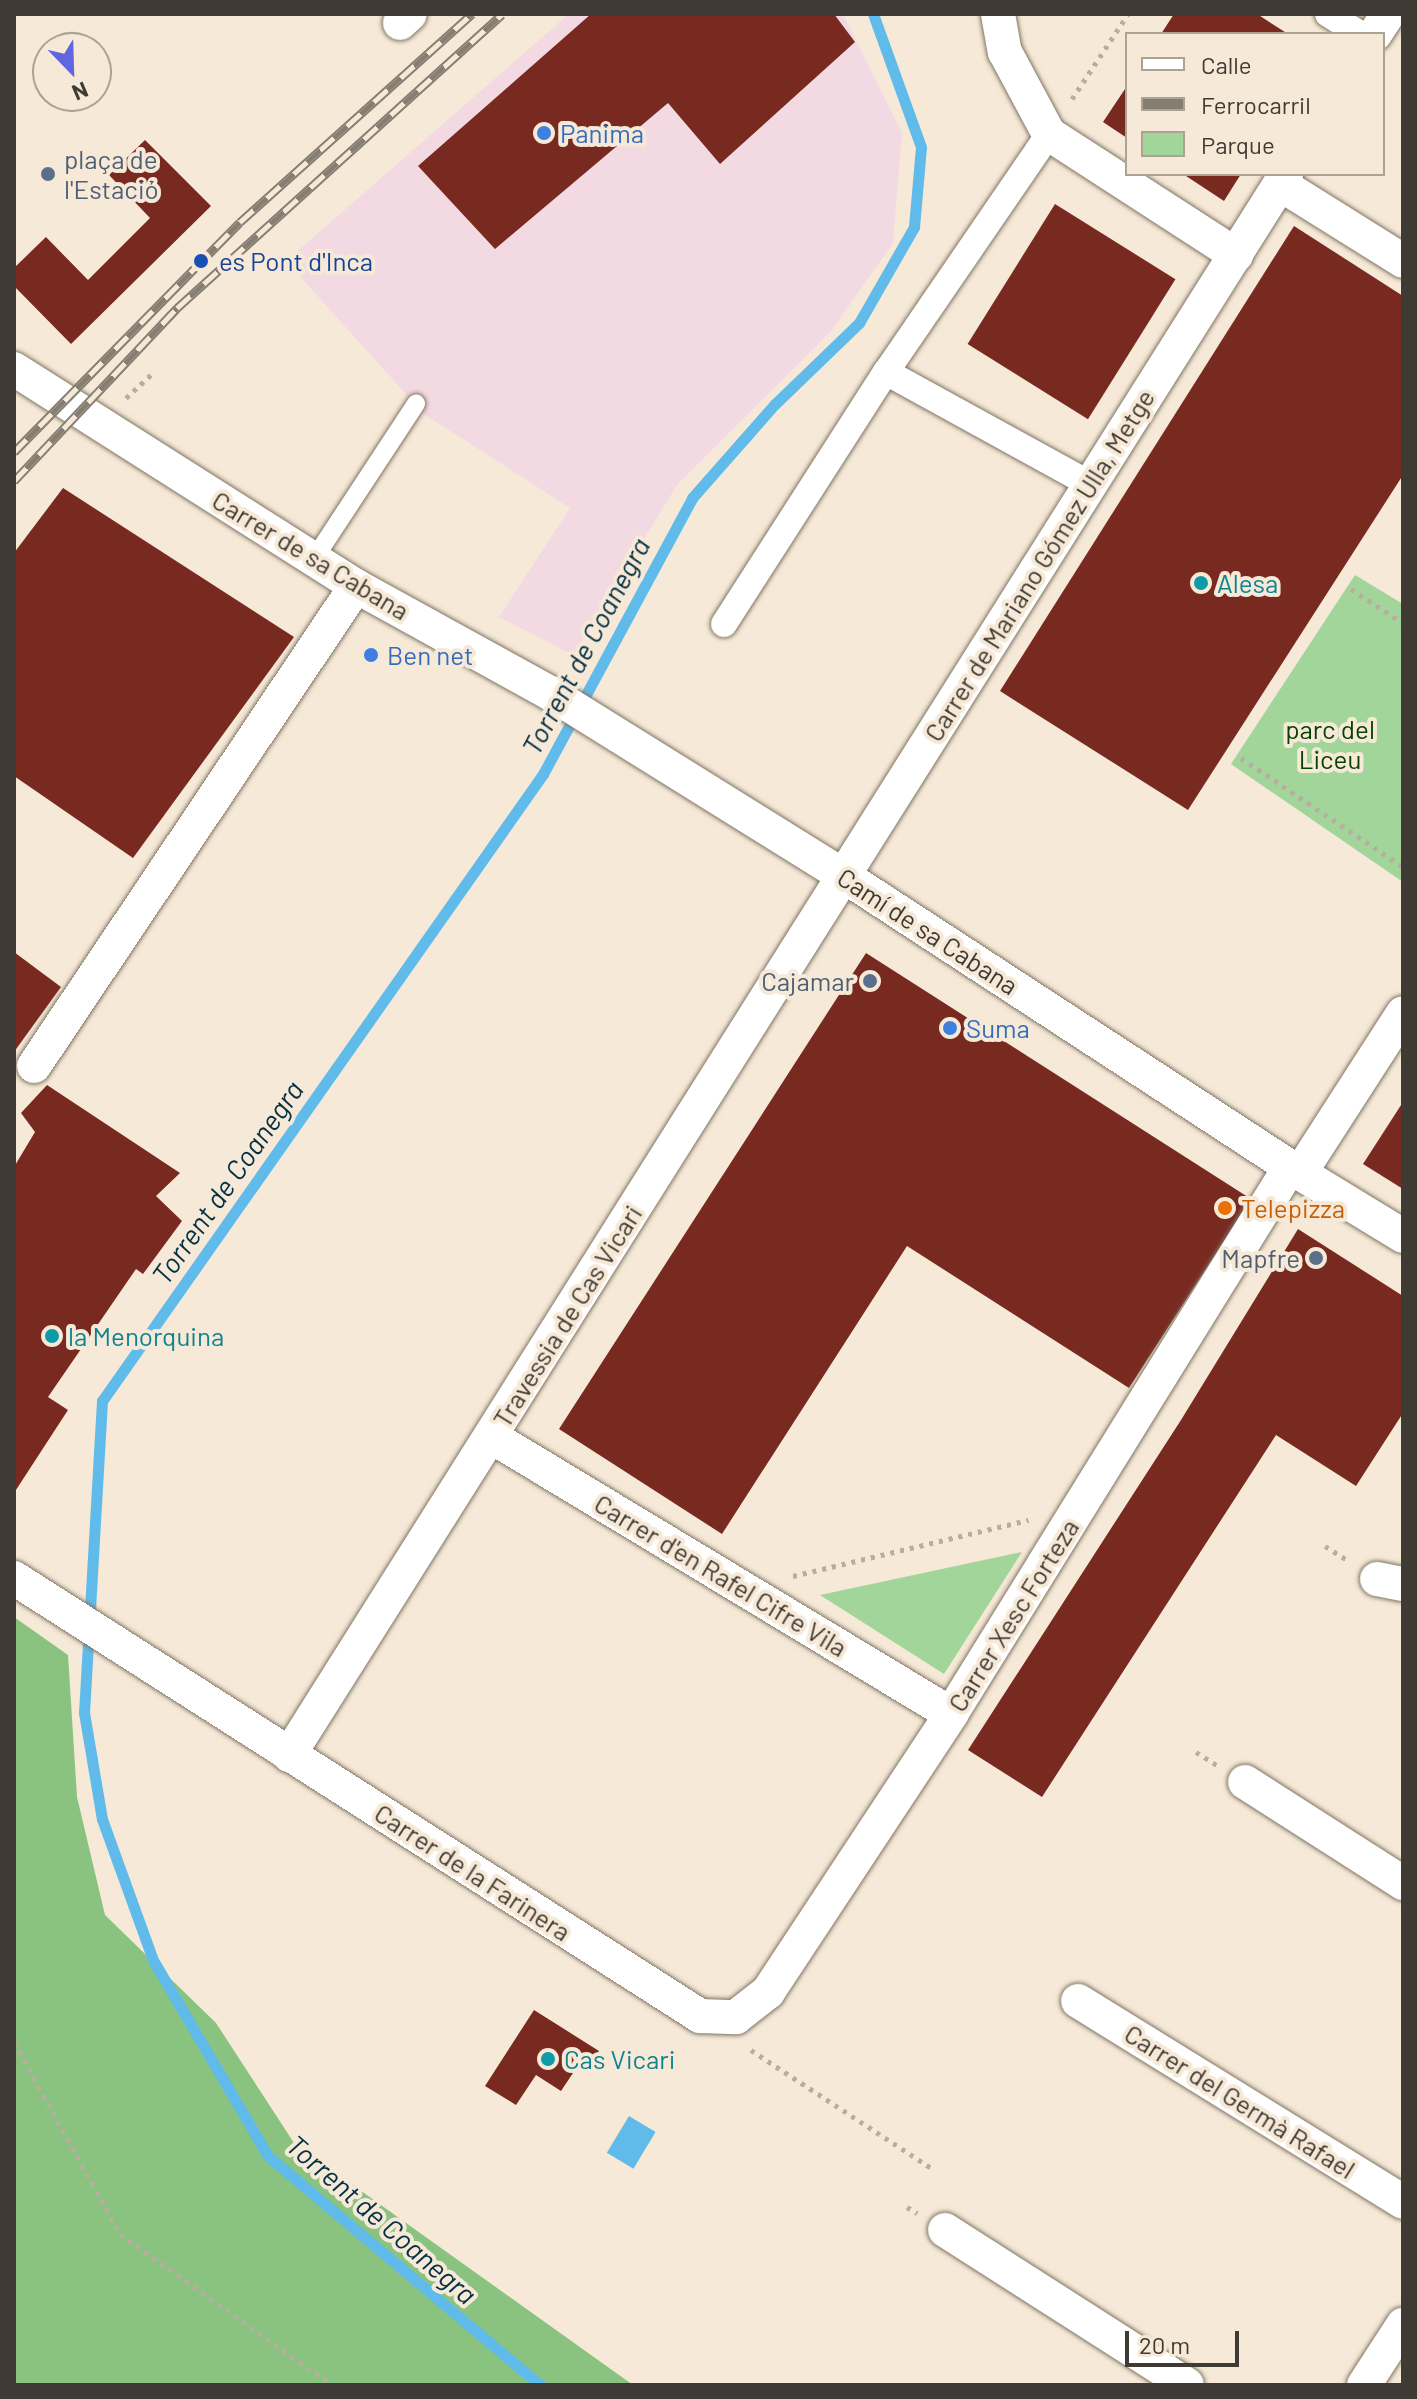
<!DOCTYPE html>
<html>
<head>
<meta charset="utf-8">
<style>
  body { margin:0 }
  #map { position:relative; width:1417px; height:2399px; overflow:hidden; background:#f6e9d7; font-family:Barlow,sans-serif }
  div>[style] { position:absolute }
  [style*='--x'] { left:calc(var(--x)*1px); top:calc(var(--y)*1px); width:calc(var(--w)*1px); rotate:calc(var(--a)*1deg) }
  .industrial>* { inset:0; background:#f3d9e1 }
  .green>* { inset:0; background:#a2d59a }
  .forest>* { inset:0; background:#89c37f }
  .water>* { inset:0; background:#60bbeb; transform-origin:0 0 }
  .stream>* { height:11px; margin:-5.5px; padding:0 5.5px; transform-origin:5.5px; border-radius:5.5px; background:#60bbeb }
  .building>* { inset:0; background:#782a21; transform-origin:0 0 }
  .path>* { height:5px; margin-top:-2.5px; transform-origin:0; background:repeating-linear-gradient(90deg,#b8ad9f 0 4px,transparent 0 10px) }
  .roads { filter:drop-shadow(0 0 2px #807564) drop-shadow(0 0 2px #807564) }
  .service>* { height:18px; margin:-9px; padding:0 9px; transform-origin:9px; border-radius:9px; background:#fff }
  .pedestrian>* { height:26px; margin:-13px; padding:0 13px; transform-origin:13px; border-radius:13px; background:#fff }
  .minor>* { height:34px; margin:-17px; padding:0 17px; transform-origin:17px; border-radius:17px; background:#fff }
  .rail>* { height:9px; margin-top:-4.5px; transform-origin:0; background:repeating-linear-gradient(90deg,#f6e9d7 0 18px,#867e73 0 36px); box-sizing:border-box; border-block:2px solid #867e73 }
  .dots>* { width:22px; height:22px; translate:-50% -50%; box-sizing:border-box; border:4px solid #f6e9d7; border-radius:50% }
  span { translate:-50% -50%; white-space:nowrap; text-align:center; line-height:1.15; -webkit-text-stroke:8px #f6e9d7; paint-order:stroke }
  .shop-label { font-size:26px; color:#366cbe }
  .left { translate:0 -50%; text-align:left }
  .service-label { font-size:26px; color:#4e5e75 }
  .right { translate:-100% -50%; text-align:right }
  .transit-label { font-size:26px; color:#164399 }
  .street-label { font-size:26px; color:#3f3a33 }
  .culture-label { font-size:26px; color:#0d838f }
  .park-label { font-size:26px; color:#054300 }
  .food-label { font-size:26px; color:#c56008 }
  .water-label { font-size:28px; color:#053043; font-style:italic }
  .frame { position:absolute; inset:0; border:16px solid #3f3a33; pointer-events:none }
  .legend { position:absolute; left:1125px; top:32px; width:260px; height:144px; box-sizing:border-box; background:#f6e9d7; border:2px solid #ada395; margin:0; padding:10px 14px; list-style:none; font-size:24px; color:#3f3a33 }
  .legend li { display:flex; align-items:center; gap:16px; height:40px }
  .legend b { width:40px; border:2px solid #ada395 }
  .north { position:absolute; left:32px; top:32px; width:80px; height:80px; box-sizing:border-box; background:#f6e9d7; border:2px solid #ada395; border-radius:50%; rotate:157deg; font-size:22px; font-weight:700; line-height:32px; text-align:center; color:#3f3a33 }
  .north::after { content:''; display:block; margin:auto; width:28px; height:36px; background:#6066df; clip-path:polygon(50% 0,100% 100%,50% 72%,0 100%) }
  .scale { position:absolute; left:1125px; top:2331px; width:114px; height:36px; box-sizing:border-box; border:4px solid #3f3a33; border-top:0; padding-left:10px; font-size:24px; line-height:28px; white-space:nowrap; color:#3f3a33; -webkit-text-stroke:6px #f6e9d7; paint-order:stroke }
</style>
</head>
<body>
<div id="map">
  <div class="industrial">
    <div style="clip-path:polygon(569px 14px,843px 14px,902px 133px,893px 243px,831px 331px,677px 485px,573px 655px,499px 617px,570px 508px,424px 414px,286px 261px)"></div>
  </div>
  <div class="green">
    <div style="clip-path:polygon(1355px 575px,1403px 604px,1403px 882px,1231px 764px)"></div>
    <div style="clip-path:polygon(1022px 1552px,944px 1674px,820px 1595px)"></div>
  </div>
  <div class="forest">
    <div style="clip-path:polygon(14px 1617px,68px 1655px,77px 1797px,105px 1915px,216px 2023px,294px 2143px,633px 2385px,14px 2385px)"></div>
  </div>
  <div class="water">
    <div style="left:629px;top:2116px;width:31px;height:43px;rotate:31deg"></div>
  </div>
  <div class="stream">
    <div style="--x:540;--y:2385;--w:356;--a:-139.9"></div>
    <div style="--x:268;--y:2156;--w:227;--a:-120.4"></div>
    <div style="--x:153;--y:1960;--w:150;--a:-109.9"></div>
    <div style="--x:102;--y:1819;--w:108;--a:-99.6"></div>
    <div style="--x:84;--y:1713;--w:313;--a:-86.7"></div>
    <div style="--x:102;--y:1401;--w:767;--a:-54.88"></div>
    <div style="--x:543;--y:774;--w:314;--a:-61.6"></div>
    <div style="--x:692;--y:498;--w:125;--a:-48.6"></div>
    <div style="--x:775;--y:404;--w:117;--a:-44"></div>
    <div style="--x:859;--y:323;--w:111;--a:-60.2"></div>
    <div style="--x:914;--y:227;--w:80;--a:-85"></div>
    <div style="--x:921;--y:147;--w:141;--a:-109.8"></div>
  </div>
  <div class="building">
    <div style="clip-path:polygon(591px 14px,834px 14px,855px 42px,720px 164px,668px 103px,495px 249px,418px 166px)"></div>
    <div style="clip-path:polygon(1174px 14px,1257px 14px,1288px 34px,1161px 34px)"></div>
    <div style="clip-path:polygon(1127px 86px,1127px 138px,1103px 122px)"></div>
    <div style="clip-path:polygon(145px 140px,211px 206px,71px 344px,14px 286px,14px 268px,46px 237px,88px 280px,150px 218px,109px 175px)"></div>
    <div style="clip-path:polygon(1183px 174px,1241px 174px,1224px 201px)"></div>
    <div style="left:1055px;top:204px;width:142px;height:165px;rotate:32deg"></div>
    <div style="clip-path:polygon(1294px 226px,1403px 296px,1403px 475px,1188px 810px,1000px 691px)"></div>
    <div style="clip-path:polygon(63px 488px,294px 637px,133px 858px,14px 776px,14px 553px)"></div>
    <div style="clip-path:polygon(14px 952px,61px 987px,14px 1052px)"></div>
    <div style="clip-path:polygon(866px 953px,1251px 1199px,1129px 1388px,907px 1246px,722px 1534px,559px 1429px)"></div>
    <div style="clip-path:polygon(47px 1085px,180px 1173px,156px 1196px,182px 1221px,143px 1274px,136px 1269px,48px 1397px,68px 1410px,14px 1493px,14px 1167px,35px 1132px,21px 1113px)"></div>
    <div style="clip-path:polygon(1403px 1102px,1403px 1189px,1363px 1164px)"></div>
    <div style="clip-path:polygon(1298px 1229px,1403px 1296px,1403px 1413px,1356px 1486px,1276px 1435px,1042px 1797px,968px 1750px,1181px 1420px)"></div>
    <div style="clip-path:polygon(534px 2010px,599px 2051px,585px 2072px,577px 2067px,561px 2091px,536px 2075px,516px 2105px,485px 2086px)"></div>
  </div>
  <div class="path">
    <div style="--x:1072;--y:99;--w:102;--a:-56.6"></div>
    <div style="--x:126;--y:398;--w:35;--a:-43"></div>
    <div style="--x:1351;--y:589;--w:62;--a:33.2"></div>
    <div style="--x:1241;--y:758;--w:195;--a:33.9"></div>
    <div style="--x:1325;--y:1546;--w:28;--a:32"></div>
    <div style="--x:793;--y:1576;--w:242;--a:-13.4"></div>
    <div style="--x:1196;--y:1752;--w:25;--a:32"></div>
    <div style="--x:14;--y:2042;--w:219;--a:61.1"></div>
    <div style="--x:120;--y:2234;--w:260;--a:35.5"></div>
    <div style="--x:751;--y:2050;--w:215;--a:33.2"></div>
    <div style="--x:907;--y:2207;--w:12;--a:31"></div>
  </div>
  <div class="roads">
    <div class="service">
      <div style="--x:314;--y:559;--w:186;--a:-56.7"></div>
    </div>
    <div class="pedestrian">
      <div style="--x:1328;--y:14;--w:38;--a:32"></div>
      <div style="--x:886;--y:372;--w:233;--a:28.8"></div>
      <div style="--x:724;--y:624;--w:300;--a:-57.3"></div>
      <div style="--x:886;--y:372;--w:288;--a:-55.6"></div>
    </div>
    <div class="minor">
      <div style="--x:998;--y:14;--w:39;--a:80"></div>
      <div style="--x:1005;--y:52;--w:93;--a:61.8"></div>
      <div style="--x:1049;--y:134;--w:223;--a:32.9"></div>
      <div style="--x:400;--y:23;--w:13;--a:-42"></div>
      <div style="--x:1375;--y:34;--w:24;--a:-57"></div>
      <div style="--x:1280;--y:184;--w:145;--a:32"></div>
      <div style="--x:14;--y:369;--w:405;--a:32.4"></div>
      <div style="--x:356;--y:586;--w:222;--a:28.9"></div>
      <div style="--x:550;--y:693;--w:346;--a:31.9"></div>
      <div style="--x:844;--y:876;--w:533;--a:33.12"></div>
      <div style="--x:1290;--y:1167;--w:132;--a:31.4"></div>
      <div style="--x:34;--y:1066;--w:578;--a:-56.14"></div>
      <div style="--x:1300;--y:1173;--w:190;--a:-57.2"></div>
      <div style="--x:492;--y:1437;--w:536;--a:31.11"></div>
      <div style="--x:14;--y:1578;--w:814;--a:32.56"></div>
      <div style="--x:700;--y:2016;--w:36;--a:2"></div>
      <div style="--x:736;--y:2017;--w:41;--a:-38"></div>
      <div style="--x:768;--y:1992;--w:333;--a:-56.6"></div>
      <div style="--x:951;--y:1714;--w:644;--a:-58.21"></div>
      <div style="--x:1377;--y:1579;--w:26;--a:11"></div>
      <div style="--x:289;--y:1755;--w:1869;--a:-57.76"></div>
      <div style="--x:1245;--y:1782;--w:188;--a:32.6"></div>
      <div style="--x:1078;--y:2001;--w:382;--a:31.7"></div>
      <div style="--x:945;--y:2230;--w:287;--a:32.6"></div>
      <div style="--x:1364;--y:2385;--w:72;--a:-57"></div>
    </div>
  </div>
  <div class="rail">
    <div style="--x:14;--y:452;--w:322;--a:-45.5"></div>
    <div style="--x:240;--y:222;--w:312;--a:-41.9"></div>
    <div style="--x:14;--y:481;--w:238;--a:-46.7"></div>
    <div style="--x:177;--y:308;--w:438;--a:-42.1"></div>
  </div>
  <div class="dots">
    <div style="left:544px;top:133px;background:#3f7fe0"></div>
    <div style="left:48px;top:174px;background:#5c6f8a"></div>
    <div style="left:201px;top:261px;background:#1a4fb4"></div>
    <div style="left:1201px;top:583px;background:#0f9aa8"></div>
    <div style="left:371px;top:655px;background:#3f7fe0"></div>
    <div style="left:870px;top:981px;background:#5c6f8a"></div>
    <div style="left:950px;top:1028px;background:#3f7fe0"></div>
    <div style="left:1225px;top:1208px;background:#e8710a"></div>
    <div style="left:1316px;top:1258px;background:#5c6f8a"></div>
    <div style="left:52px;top:1336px;background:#0f9aa8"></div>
    <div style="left:548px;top:2059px;background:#0f9aa8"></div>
  </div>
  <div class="shop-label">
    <span class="left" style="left:560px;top:133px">Panima</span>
    <span class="left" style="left:387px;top:655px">Ben net</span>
    <span class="left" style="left:966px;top:1028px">Suma</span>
  </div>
  <div class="service-label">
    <span class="left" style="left:64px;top:174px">plaça de<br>l'Estació</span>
    <span class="right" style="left:854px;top:981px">Cajamar</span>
    <span class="right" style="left:1300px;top:1258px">Mapfre</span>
  </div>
  <div class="transit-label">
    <span class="left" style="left:219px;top:261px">es Pont d'Inca</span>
  </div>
  <div class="street-label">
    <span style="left:311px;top:555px;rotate:31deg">Carrer de sa Cabana</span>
    <span style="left:1039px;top:565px;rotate:-58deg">Carrer de Mariano Gómez Ulla, Metge</span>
    <span style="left:928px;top:931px;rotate:33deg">Camí de sa Cabana</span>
    <span style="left:567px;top:1316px;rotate:-58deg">Travessia de Cas Vicari</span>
    <span style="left:721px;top:1575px;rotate:31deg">Carrer d'en Rafel Cifre Vila</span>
    <span style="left:1013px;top:1615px;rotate:-58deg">Carrer Xesc Forteza</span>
    <span style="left:473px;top:1872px;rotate:33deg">Carrer de la Farinera</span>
    <span style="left:1240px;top:2101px;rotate:32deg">Carrer del Germà Rafael</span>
  </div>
  <div class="culture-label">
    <span class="left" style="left:1217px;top:583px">Alesa</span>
    <span class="left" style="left:68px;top:1336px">la Menorquina</span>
    <span class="left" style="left:564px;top:2059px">Cas Vicari</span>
  </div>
  <div class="park-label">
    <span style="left:1330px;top:744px">parc del<br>Liceu</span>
  </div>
  <div class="food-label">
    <span class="left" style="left:1241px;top:1208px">Telepizza</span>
  </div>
  <div class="water-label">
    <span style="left:585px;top:646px;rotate:-62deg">Torrent de Coanegra</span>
    <span style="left:227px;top:1182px;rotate:-55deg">Torrent de Coanegra</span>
    <span style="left:382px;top:2219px;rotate:41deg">Torrent de Coanegra</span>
  </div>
  <div class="frame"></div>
  <ul class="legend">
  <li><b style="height:10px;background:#fff"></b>Calle</li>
  <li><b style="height:10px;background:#867e73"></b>Ferrocarril</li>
  <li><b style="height:22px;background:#a2d59a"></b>Parque</li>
  </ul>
  <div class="north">N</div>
  <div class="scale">20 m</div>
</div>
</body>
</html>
